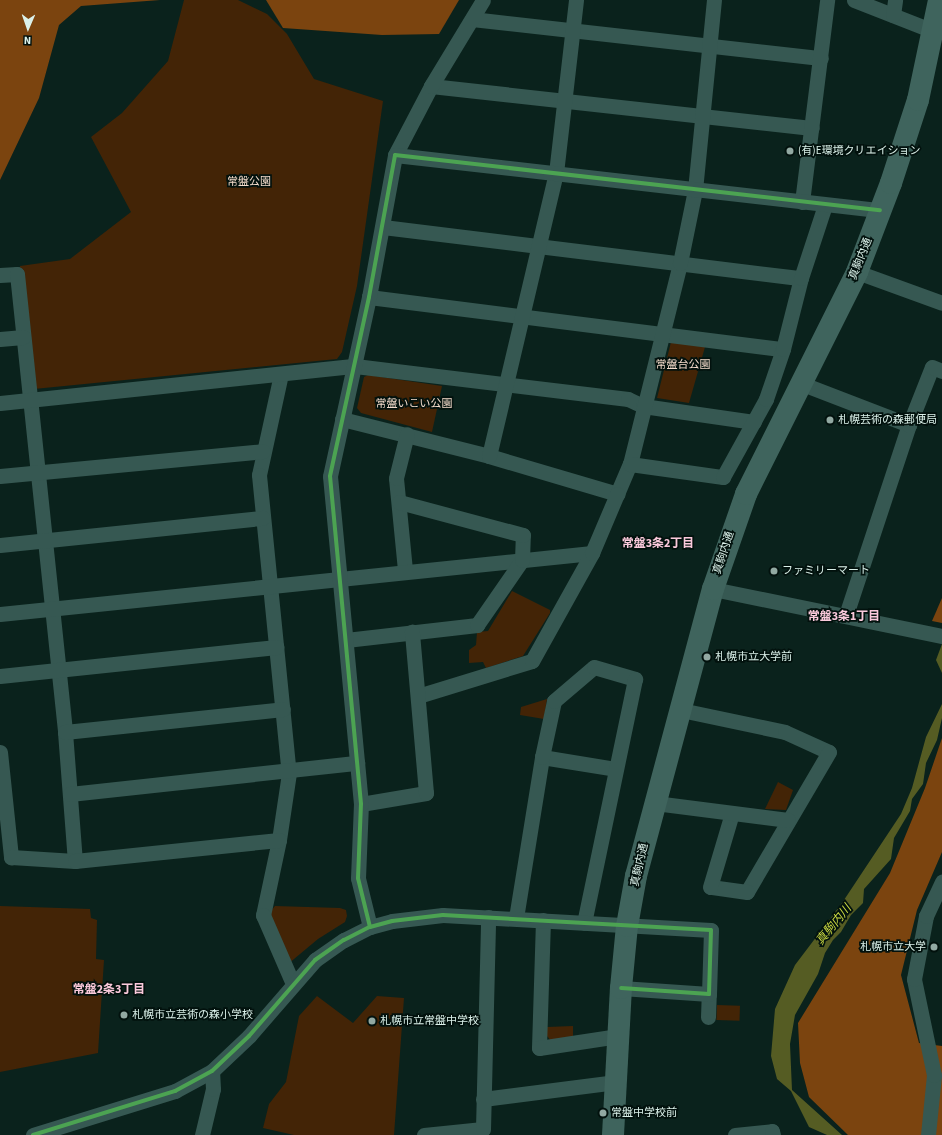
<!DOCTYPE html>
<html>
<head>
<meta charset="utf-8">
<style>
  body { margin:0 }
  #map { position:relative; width:942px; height:1135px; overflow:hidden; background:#0a221c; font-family:"Source Sans 3","Noto Sans JP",sans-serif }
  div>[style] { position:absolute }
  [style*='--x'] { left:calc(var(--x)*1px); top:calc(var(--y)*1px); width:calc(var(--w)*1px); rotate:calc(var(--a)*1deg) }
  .green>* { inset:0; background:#432406; transform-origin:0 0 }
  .forest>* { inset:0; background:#7b440f }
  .water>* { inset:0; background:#555c23 }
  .minor>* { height:15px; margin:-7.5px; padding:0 7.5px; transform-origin:7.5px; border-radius:7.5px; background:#365852 }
  .highway>* { height:22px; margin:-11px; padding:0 11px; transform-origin:11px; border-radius:11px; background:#3f645d }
  .cycleway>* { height:4px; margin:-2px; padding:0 2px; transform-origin:2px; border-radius:2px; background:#4ca352 }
  .dots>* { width:11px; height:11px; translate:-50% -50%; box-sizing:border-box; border:2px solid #02110d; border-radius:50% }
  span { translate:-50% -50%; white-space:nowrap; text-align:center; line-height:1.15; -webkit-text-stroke:3.5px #02110d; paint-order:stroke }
  .poi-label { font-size:11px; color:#dbf1ea }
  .left { translate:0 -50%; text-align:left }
  .right { translate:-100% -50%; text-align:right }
  .park-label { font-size:11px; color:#f4dccc }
  .street-label { font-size:11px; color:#dbf1ea }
  .neighbourhood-label { font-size:12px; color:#fac9db; font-weight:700 }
  .water-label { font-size:12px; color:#cedc42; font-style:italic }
  .north { position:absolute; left:8px; top:8px; width:40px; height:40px; -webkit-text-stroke:3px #02110d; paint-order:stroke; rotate:182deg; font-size:11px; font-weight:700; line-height:16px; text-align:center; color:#dbf1ea }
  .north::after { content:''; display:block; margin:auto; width:14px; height:18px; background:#dbf1ea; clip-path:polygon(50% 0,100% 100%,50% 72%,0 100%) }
</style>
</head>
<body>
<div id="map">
  <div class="green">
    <div style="clip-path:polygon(184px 0,238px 0,267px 14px,287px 34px,314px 79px,383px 101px,357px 286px,342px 352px,337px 359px,34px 389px,20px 266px,70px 259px,131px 212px,91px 137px,122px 113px,168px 61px)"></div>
    <div style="clip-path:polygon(671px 342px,705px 347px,689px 403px,657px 398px)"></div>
    <div style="clip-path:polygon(368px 375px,442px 386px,432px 432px,361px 413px,357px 408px,364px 377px)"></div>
    <div style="clip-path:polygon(512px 591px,550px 610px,550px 613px,523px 656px,486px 668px,483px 662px,469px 663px,469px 650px,476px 645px,477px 632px,488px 631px)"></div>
    <div style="clip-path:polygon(547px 699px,544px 719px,520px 715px,521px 707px)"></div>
    <div style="clip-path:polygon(778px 782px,793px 790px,786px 810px,765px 809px)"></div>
    <div style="clip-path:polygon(0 906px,90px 909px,91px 918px,97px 920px,96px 959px,104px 960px,98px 1053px,0 1072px)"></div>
    <div style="clip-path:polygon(275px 906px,340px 908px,346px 910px,347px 916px,345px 922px,318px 939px,288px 964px,270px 912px)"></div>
    <div style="clip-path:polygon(317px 996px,353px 1023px,377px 996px,404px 998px,394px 1135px,294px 1135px,263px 1128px,269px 1104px,286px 1082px,299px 1016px)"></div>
    <div style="left:717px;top:1005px;width:23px;height:15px;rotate:2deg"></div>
    <div style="clip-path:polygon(573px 1026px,573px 1038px,551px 1041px,547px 1036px,547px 1027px)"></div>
  </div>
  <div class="forest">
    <div style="clip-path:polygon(0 0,160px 0,81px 6px,59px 25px,39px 98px,0 180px)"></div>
    <div style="clip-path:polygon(266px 0,459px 0,439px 34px,382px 35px,283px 28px)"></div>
    <div style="clip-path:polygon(942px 598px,942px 623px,932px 621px)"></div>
    <div style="clip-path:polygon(942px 738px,942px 852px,917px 910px,901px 975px,919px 1043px,942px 1046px,942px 1135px,848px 1135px,809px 1097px,800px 1063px,798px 1023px,890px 873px,925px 788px)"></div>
  </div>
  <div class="water">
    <div style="clip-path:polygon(942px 644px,942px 673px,936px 660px)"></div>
    <div style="clip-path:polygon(942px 704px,942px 718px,937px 740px,926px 763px,923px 784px,912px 799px,910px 811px,894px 838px,891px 859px,864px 889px,863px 903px,851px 915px,841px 932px,833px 940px,825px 953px,818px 974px,795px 1015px,790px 1044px,792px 1090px,842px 1135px,827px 1135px,809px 1127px,791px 1091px,777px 1079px,771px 1056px,775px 1009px,795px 965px,842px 903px,901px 814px,912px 788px,926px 737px)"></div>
  </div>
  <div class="minor">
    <div style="--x:854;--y:0;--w:85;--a:21.4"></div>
    <div style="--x:893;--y:15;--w:15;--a:-82"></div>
    <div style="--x:472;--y:19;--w:351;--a:6.4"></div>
    <div style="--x:431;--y:86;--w:383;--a:6.3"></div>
    <div style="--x:395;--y:155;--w:78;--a:-62.4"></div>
    <div style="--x:431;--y:86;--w:100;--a:-58.8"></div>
    <div style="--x:802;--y:202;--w:204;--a:-82.9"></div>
    <div style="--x:383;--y:227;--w:421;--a:7"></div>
    <div style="--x:857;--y:272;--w:90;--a:20"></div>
    <div style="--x:0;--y:275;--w:17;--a:-3"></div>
    <div style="--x:17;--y:274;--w:461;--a:84"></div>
    <div style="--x:65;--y:732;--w:129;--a:85.6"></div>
    <div style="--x:369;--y:297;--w:417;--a:7.2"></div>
    <div style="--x:0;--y:339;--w:23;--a:-5"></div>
    <div style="--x:281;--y:374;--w:103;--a:102.3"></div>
    <div style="--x:259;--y:475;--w:300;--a:84.3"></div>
    <div style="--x:289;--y:773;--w:68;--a:98.5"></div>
    <div style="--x:279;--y:840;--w:77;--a:102"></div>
    <div style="--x:263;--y:915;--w:75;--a:66.5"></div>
    <div style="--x:800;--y:383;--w:117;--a:21.1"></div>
    <div style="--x:0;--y:403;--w:357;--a:-6"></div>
    <div style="--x:355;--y:366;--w:275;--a:6.9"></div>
    <div style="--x:628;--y:399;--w:17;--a:25"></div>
    <div style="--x:643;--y:406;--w:112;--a:8.2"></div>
    <div style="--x:342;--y:419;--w:152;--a:14.1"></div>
    <div style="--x:489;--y:456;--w:134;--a:16.5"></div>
    <div style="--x:617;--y:494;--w:33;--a:-67"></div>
    <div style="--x:630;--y:464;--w:207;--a:-76"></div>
    <div style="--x:680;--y:263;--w:75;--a:-78.4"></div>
    <div style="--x:695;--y:190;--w:191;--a:-84.3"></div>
    <div style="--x:489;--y:456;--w:291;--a:-76.7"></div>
    <div style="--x:556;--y:173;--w:174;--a:-83.4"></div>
    <div style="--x:630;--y:464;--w:94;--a:8"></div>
    <div style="--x:723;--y:477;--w:89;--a:-61.1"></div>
    <div style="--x:766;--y:399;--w:53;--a:-71.2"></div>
    <div style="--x:783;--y:349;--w:73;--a:-75.8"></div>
    <div style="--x:801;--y:278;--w:77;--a:-71.8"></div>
    <div style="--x:0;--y:476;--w:264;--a:-5.4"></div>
    <div style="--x:0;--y:545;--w:264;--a:-5.9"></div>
    <div style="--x:405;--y:570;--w:92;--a:-95.6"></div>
    <div style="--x:396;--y:478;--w:45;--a:-76"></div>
    <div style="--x:713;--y:589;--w:234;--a:11.6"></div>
    <div style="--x:0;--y:614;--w:595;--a:-5.88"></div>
    <div style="--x:846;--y:615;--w:200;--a:-71.7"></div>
    <div style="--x:909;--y:425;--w:62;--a:-68.4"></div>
    <div style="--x:932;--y:367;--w:11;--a:22"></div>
    <div style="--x:346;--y:640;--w:132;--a:-6.5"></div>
    <div style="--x:477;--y:625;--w:79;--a:-55.3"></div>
    <div style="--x:522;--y:560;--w:25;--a:-88"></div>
    <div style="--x:523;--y:535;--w:128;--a:-165.1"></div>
    <div style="--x:0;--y:676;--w:278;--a:-6"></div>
    <div style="--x:418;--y:696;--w:119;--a:-17.1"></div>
    <div style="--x:532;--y:661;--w:124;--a:-60.9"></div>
    <div style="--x:592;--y:553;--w:64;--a:-67"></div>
    <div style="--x:681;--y:710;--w:106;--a:11.9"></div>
    <div style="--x:785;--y:732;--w:48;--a:24.4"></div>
    <div style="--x:829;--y:752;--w:162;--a:120.4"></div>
    <div style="--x:747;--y:892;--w:37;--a:-172"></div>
    <div style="--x:710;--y:887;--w:77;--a:-73.4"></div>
    <div style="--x:65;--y:732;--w:219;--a:-6"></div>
    <div style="--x:0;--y:752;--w:106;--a:84"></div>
    <div style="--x:11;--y:857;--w:64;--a:3.6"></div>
    <div style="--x:75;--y:861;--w:205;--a:-5.9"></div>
    <div style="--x:542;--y:757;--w:74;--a:9.3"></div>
    <div style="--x:70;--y:794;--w:289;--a:-6.2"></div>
    <div style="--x:655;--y:803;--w:134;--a:7.3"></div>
    <div style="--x:361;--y:804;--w:66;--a:-9.6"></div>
    <div style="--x:426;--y:793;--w:162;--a:-95"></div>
    <div style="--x:516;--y:918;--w:163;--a:-80.8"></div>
    <div style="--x:542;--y:757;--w:57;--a:-77.9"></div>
    <div style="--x:554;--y:701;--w:52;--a:-40.4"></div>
    <div style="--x:594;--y:667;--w:43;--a:16.3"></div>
    <div style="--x:635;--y:679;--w:249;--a:101.8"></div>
    <div style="--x:543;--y:920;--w:128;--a:91.8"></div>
    <div style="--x:539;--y:1048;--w:80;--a:-8.6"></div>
    <div style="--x:370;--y:927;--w:50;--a:-103.8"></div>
    <div style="--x:358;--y:878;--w:74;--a:-87.7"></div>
    <div style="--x:361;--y:804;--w:329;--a:-95.4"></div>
    <div style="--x:330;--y:476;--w:183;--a:-77.7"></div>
    <div style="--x:369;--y:297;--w:144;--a:-79.6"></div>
    <div style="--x:395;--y:155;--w:488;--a:6.5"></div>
    <div style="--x:708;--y:1017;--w:23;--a:-88"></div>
    <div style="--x:483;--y:1099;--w:134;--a:-7.3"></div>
    <div style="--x:33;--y:1135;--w:149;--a:-17.2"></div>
    <div style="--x:175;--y:1091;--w:42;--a:-28.4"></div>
    <div style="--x:212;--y:1071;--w:51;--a:-43.4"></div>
    <div style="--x:249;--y:1036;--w:101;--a:-49"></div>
    <div style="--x:315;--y:960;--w:35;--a:-35"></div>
    <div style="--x:344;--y:940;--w:29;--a:-27"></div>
    <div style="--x:370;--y:927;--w:23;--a:-15"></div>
    <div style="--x:392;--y:921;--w:51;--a:-6.7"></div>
    <div style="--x:443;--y:915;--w:268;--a:3.2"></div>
    <div style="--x:711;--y:930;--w:64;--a:91.8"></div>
    <div style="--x:709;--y:994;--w:88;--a:-176.1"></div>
    <div style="--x:202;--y:1135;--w:47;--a:-76.6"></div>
    <div style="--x:213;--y:1089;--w:18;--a:-93"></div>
    <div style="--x:424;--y:1135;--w:59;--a:-5.8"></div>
    <div style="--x:483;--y:1129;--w:212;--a:-88.6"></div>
    <div style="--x:735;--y:1135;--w:37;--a:-6"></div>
    <div style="--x:772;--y:1131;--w:4;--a:76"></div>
    <div style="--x:928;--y:1135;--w:60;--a:-84.3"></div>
    <div style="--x:934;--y:1075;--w:98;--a:-101.8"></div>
    <div style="--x:914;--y:979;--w:64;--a:-79.2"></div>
    <div style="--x:926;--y:916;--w:38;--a:-65"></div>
  </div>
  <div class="highway">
    <div style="--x:613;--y:1135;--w:147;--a:-86.9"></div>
    <div style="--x:621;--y:988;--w:62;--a:-84.5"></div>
    <div style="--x:627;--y:926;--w:51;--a:-79.8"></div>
    <div style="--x:636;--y:876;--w:297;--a:-75"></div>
    <div style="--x:713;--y:589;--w:101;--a:-70.8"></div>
    <div style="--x:746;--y:494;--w:248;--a:-63.4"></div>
    <div style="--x:857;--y:272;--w:95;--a:-69.1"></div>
    <div style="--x:891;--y:183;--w:87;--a:-72"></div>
    <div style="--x:918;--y:100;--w:102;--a:-78.1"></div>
  </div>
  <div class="cycleway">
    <div style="--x:370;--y:927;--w:50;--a:-103.8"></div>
    <div style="--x:358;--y:878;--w:74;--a:-87.7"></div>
    <div style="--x:361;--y:804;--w:329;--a:-95.4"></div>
    <div style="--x:330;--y:476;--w:183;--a:-77.7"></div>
    <div style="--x:369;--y:297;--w:144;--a:-79.6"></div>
    <div style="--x:395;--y:155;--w:488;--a:6.5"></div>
    <div style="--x:33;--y:1135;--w:149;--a:-17.2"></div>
    <div style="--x:175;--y:1091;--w:42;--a:-28.4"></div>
    <div style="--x:212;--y:1071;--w:51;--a:-43.4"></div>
    <div style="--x:249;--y:1036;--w:101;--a:-49"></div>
    <div style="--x:315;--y:960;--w:35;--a:-35"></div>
    <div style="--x:344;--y:940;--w:29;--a:-27"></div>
    <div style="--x:370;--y:927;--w:23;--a:-15"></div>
    <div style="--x:392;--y:921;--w:51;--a:-6.7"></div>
    <div style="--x:443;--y:915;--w:268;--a:3.2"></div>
    <div style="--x:711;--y:930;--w:64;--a:91.8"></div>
    <div style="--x:709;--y:994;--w:88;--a:-176.1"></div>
  </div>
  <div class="dots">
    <div style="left:790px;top:151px;background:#92a9a2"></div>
    <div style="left:830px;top:420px;background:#92a9a2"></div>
    <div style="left:774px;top:571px;background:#92a9a2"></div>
    <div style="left:707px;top:657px;background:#92a9a2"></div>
    <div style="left:934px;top:947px;background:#92a9a2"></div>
    <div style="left:124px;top:1015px;background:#92a9a2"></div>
    <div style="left:372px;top:1021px;background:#92a9a2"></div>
    <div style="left:603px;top:1113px;background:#92a9a2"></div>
  </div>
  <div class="poi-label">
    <span class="left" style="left:798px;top:151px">(有)E環境クリエイション</span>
    <span class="left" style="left:838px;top:420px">札幌芸術の森郵便局</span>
    <span class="left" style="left:782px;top:571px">ファミリーマート</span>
    <span class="left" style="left:715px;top:657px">札幌市立大学前</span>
    <span class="right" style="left:926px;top:947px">札幌市立大学</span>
    <span class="left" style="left:132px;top:1015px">札幌市立芸術の森小学校</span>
    <span class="left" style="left:380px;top:1021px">札幌市立常盤中学校</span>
    <span class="left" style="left:611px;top:1113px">常盤中学校前</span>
  </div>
  <div class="park-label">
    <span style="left:249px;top:182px">常盤公園</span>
    <span style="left:683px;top:365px">常盤台公園</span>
    <span style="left:414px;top:404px">常盤いこい公園</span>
  </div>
  <div class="street-label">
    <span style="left:861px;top:259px;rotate:-68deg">真駒内通</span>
    <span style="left:724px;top:553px;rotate:-72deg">真駒内通</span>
    <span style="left:640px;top:865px;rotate:-77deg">真駒内通</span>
  </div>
  <div class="neighbourhood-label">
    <span style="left:658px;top:544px">常盤3条2丁目</span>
    <span style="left:844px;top:617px">常盤3条1丁目</span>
    <span style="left:109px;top:990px">常盤2条3丁目</span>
  </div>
  <div class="water-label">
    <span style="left:834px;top:925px;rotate:-51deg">真駒内川</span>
  </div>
  <div class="north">N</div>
</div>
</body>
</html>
